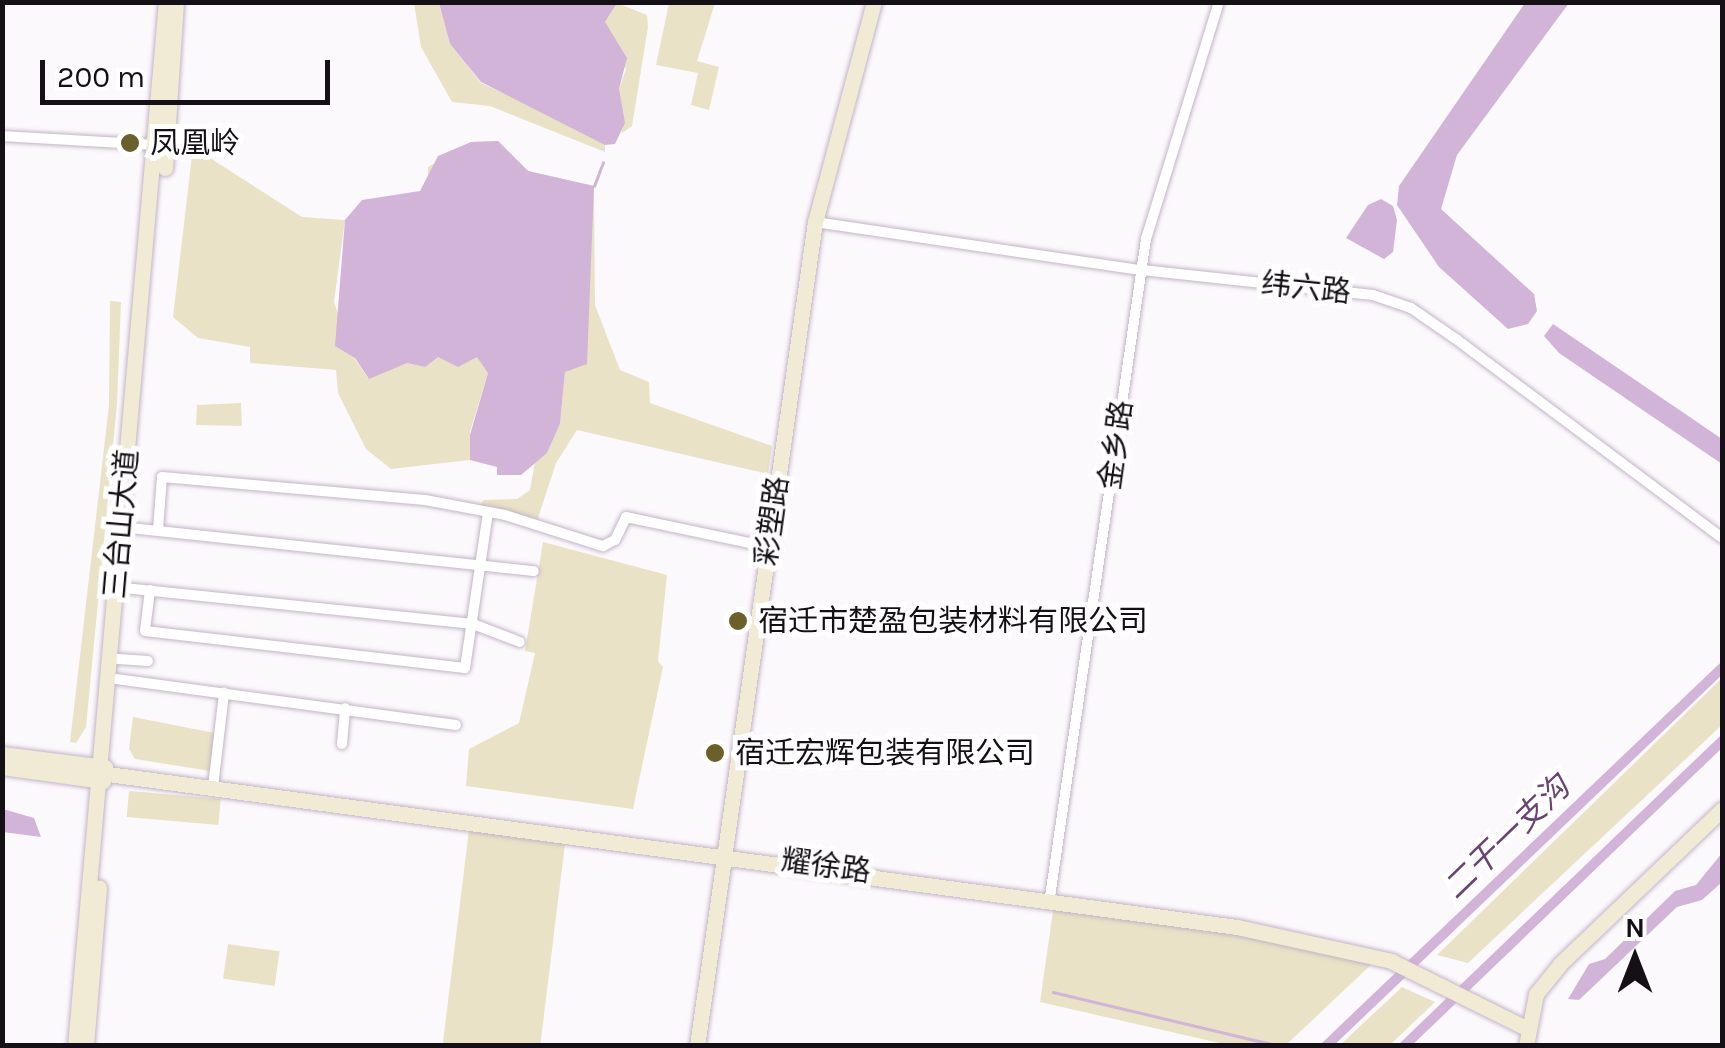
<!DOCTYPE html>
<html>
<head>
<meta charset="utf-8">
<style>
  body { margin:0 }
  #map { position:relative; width:1725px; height:1048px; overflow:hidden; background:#fcf9fd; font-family:Karla,"Noto Sans SC",sans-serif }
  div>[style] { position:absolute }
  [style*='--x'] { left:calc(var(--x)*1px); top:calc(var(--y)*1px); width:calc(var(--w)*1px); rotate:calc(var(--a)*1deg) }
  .green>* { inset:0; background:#e9e2c7; transform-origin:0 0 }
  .water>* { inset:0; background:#d1b4d7 }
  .stream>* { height:2.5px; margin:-1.25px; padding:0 1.25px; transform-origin:1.25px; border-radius:1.25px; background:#d1b4d7 }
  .canal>* { height:10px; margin:-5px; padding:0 5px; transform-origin:5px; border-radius:5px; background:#d1b4d7 }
  .roads { filter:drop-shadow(0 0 2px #c3b4c6) drop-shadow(0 0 2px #c3b4c6) }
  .street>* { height:10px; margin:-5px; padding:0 5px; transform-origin:5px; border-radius:5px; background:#fff }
  .secondary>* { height:15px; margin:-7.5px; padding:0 7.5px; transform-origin:7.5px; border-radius:7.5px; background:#f1ebd5 }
  .dots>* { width:28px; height:28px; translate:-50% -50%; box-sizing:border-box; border:5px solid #fff; border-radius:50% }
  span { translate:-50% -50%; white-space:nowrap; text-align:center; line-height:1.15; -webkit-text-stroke:10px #fff; paint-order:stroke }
  .poi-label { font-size:30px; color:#151016 }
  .left { translate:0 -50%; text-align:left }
  .street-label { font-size:30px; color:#151016 }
  .water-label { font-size:32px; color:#694372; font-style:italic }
  .frame { position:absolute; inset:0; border:5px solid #151016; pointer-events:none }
  .north { position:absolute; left:1585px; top:908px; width:100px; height:100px; -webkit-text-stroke:8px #fff; paint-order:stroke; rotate:0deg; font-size:28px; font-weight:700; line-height:40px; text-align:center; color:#151016 }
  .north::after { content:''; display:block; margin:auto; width:35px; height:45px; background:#151016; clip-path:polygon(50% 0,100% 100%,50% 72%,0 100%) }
  .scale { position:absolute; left:40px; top:60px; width:290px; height:45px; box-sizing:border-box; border:5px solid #151016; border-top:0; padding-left:12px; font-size:30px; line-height:35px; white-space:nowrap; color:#151016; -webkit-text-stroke:8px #fff; paint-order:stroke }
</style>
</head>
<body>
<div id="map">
  <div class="green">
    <div style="clip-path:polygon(414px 3px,439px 3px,450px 44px,481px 83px,581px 129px,605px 145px,605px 152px,490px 106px,452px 102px,421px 47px)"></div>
    <div style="clip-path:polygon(617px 3px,647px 15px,648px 27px,632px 126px,622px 133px,619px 89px,626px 69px,605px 22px)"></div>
    <div style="clip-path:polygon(669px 3px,715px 3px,697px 61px,719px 67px,709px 110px,691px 105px,698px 73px,656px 65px)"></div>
    <div style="clip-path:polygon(498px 141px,528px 171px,594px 186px,595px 305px,620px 370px,649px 382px,650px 403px,772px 446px,768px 474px,577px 430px,556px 463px,537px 521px,477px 508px,484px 500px,517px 499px,530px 490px,535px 462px,547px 453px,560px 424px,565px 372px,488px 373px,470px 432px,470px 460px,391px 469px,366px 449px,338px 393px,336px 370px,250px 363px,250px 347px,198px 338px,173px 317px,193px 147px,302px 217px,345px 220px,334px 302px,354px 358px,368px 378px,407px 363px,425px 367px,428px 167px,471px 142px)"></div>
    <div style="clip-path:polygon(110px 301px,121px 302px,117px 404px,86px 727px,76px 743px,70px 742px,109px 405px)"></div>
    <div style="clip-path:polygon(241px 403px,242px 426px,196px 425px,197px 405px)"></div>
    <div style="clip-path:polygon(543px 542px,667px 575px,658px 661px,663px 667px,633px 809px,466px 786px,469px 749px,519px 723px,535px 653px,525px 651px)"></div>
    <div style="clip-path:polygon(1722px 678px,1722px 725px,1468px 963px,1437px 955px)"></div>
    <div style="clip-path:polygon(133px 717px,215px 733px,210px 771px,135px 759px,129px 749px)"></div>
    <div style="left:129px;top:791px;width:92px;height:26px;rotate:5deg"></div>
    <div style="left:469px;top:830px;width:97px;height:218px;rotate:7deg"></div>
    <div style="clip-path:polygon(1054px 904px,1160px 919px,1374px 962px,1286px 1045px,1228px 1045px,1040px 1002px)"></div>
    <div style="left:228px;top:944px;width:52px;height:35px;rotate:8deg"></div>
    <div style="clip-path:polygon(1402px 987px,1435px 1002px,1390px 1045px,1340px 1045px)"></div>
  </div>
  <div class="water">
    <div style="clip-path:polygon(439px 3px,617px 3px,605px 22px,627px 58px,619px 89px,625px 123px,615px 144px,605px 145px,481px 82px,450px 44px)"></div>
    <div style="clip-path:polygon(1525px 3px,1569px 3px,1457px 155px,1441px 209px,1534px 294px,1537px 311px,1528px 324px,1508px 329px,1439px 267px,1397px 205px,1399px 186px)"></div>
    <div style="clip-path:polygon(498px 141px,528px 171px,594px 186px,587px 364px,565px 372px,560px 424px,547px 453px,521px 475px,497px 475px,497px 467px,470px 460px,470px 435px,488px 373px,477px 357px,458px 367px,438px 357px,425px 367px,407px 363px,369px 379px,355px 358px,335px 346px,345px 220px,362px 200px,420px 191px,438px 156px,471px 142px)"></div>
    <div style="clip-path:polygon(1381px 199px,1393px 206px,1397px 220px,1393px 252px,1384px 259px,1346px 238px,1368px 205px)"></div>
    <div style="clip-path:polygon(1553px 324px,1722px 439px,1722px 464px,1559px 353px,1544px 336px)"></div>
    <div style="clip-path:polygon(3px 809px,34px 818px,41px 837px,3px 832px)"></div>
    <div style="clip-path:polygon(1722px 853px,1722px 882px,1702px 900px,1677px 907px,1579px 1000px,1568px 999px,1589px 964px,1605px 959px,1675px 891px,1696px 885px)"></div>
  </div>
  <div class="stream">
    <div style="--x:594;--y:186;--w:25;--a:-69"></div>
    <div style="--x:1053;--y:992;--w:233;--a:13.4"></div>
  </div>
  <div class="canal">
    <div style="--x:1326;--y:1046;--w:547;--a:-43.67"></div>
    <div style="--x:1404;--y:1046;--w:441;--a:-43.8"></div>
  </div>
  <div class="roads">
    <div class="street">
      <div style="--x:2;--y:136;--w:154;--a:3.3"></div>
      <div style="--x:815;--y:222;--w:331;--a:8.4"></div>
      <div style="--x:1142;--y:270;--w:232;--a:6.2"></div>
      <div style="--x:1373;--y:295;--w:40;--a:18.9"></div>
      <div style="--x:1411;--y:308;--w:55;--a:34.6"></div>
      <div style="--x:1456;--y:339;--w:332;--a:36.8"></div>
      <div style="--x:130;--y:528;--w:406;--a:6.1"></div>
      <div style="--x:158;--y:530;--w:53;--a:-85.7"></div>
      <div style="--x:162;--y:477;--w:264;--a:5"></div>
      <div style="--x:425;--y:500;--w:81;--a:10.6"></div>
      <div style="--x:505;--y:515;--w:103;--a:17.6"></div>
      <div style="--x:603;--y:546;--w:13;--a:-27"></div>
      <div style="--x:615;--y:540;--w:25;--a:-64"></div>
      <div style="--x:626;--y:517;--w:145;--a:11.9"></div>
      <div style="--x:124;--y:588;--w:351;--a:5.9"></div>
      <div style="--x:473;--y:624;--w:50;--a:21"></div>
      <div style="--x:150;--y:590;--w:41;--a:97"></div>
      <div style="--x:145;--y:631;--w:322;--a:6.6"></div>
      <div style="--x:465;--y:668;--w:157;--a:-81.6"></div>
      <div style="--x:118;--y:659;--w:30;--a:4"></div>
      <div style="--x:116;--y:679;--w:343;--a:7.7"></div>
      <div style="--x:342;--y:744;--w:36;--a:-85"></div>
      <div style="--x:213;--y:787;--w:95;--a:-83.3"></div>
      <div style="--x:1050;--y:897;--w:665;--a:-81.7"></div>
      <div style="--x:1146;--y:239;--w:248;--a:-72.9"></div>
    </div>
    <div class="secondary">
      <div style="--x:165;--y:168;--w:166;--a:-86.2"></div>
      <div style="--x:2;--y:754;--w:104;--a:7.2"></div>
      <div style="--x:2;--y:767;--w:102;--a:7.9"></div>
      <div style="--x:108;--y:774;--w:1139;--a:7.72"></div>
      <div style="--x:1237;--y:927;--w:158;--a:12.4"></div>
      <div style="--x:1391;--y:961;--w:151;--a:26.4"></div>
      <div style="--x:75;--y:1046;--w:1048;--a:-85.02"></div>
      <div style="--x:86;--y:1046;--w:159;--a:-85.3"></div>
      <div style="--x:697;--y:1046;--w:832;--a:-81.85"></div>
      <div style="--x:815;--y:222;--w:228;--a:-75"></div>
      <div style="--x:1526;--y:1046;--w:53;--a:-79.1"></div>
      <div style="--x:1536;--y:994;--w:38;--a:-51"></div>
      <div style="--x:1560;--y:964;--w:224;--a:-43.7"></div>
    </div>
  </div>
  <div class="dots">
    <div style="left:130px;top:143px;background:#6b5f2c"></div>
    <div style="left:738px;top:621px;background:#6b5f2c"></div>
    <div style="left:715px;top:753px;background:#6b5f2c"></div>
  </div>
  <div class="poi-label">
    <span class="left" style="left:150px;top:143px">凤凰岭</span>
    <span class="left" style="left:758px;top:621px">宿迁市楚盈包装材料有限公司</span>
    <span class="left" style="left:735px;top:753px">宿迁宏辉包装有限公司</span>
  </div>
  <div class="street-label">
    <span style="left:1306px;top:288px;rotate:6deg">纬六路</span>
    <span style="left:1116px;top:445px;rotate:-82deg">金乡路</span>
    <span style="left:772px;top:521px;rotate:-82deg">彩塑路</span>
    <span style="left:121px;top:524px;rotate:-85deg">三台山大道</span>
    <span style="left:826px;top:866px;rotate:8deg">耀徐路</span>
  </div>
  <div class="water-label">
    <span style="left:1507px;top:838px;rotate:-44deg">二干一支沟</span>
  </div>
  <div class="frame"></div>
  <div class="north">N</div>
  <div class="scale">200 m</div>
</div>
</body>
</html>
